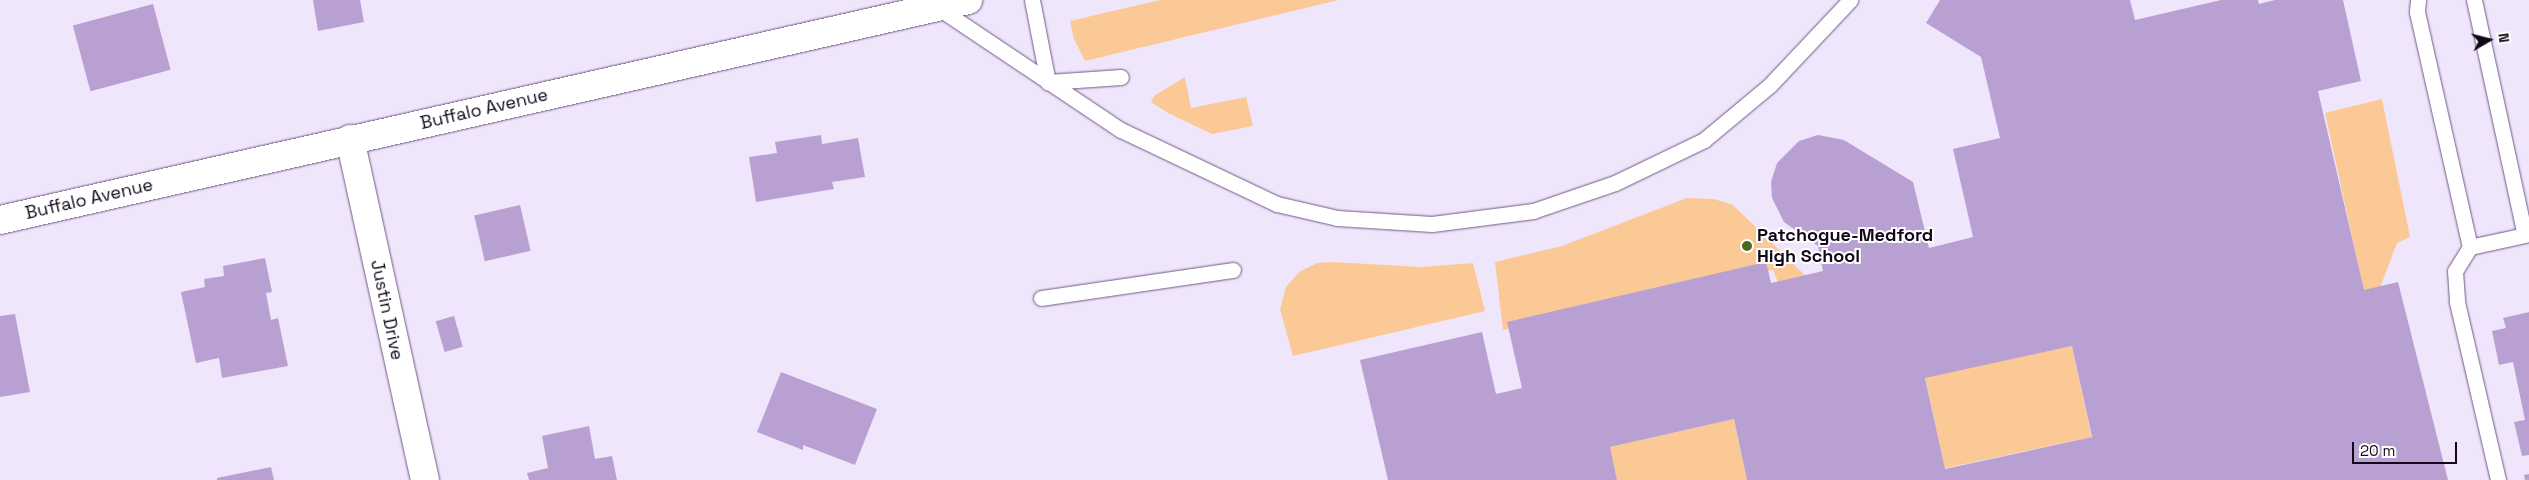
<!DOCTYPE html>
<html>
<head>
<meta charset="utf-8">
<style>
  body { margin:0 }
  #map { position:relative; width:2529px; height:480px; overflow:hidden; background:#f0e6fb; font-family:"Space Grotesk",sans-serif }
  div>[style] { position:absolute }
  [style*='--x'] { left:calc(var(--x)*1px); top:calc(var(--y)*1px); width:calc(var(--w)*1px); rotate:calc(var(--a)*1deg) }
  .green>* { inset:0; background:#fbc995; transform-origin:0 0 }
  .building>* { inset:0; background:#b9a0d2; transform-origin:0 0 }
  .roads { filter:drop-shadow(0 0 1px #705886) drop-shadow(0 0 1px #705886) }
  .lane>* { height:15px; margin:-7.5px; padding:0 7.5px; transform-origin:7.5px; border-radius:7.5px; background:#fff }
  .street>* { height:28px; margin:-14px; padding:0 14px; transform-origin:14px; border-radius:14px; background:#fff }
  .dots>* { width:14px; height:14px; translate:-50% -50%; box-sizing:border-box; border:2px solid #fff; border-radius:50% }
  span { translate:-50% -50%; white-space:nowrap; text-align:center; line-height:1.15; -webkit-text-stroke:4px #fff; paint-order:stroke }
  .street-label { font-size:18px; color:#12081a }
  .poi-label { font-size:18px; color:#12081a; font-weight:700 }
  .left { translate:0 -50%; text-align:left }
  .north { position:absolute; left:2464px; top:15px; width:50px; height:50px; -webkit-text-stroke:4px #fff; paint-order:stroke; rotate:82deg; font-size:14px; font-weight:700; line-height:20px; text-align:center; color:#12081a }
  .north::after { content:''; display:block; margin:auto; width:18px; height:22px; background:#12081a; clip-path:polygon(50% 0,100% 100%,50% 72%,0 100%) }
  .scale { position:absolute; left:2352px; top:442px; width:105px; height:22px; box-sizing:border-box; border:2px solid #12081a; border-top:0; padding-left:6px; font-size:15px; line-height:18px; white-space:nowrap; color:#12081a; -webkit-text-stroke:4px #fff; paint-order:stroke }
</style>
</head>
<body>
<div id="map">
  <div class="green">
    <div style="clip-path:polygon(1160px 0,1339px 0,1085px 61px,1074px 39px,1070px 21px)"></div>
    <div style="clip-path:polygon(1185px 77px,1191px 108px,1246px 97px,1253px 126px,1212px 134px,1168px 113px,1151px 102px,1154px 96px)"></div>
    <div style="clip-path:polygon(2382px 99px,2410px 237px,2397px 243px,2378px 293px,2365px 296px,2325px 113px)"></div>
    <div style="clip-path:polygon(1687px 198px,1714px 199px,1733px 205px,1814px 284px,1781px 290px,1773px 270px,1503px 330px,1495px 262px,1562px 246px)"></div>
    <div style="clip-path:polygon(1332px 262px,1421px 267px,1473px 263px,1485px 311px,1293px 356px,1280px 309px,1286px 287px,1299px 272px,1317px 263px)"></div>
    <div style="left:2072px;top:346px;width:93px;height:150px;rotate:78deg"></div>
    <div style="clip-path:polygon(1734px 419px,1747px 480px,1617px 480px,1610px 447px)"></div>
  </div>
  <div class="building">
    <div style="clip-path:polygon(313px 0,360px 0,364px 22px,318px 31px)"></div>
    <div style="clip-path:polygon(evenodd,1940px 0,2130px 0,2135px 20px,2221px 0,2258px 0,2259px 4px,2275px 0,2343px 0,2361px 81px,2318px 91px,2364px 290px,2398px 282px,2448px 480px,1747px 480px,1734px 419px,1610px 447px,1617px 480px,1388px 480px,1360px 360px,1482px 332px,1496px 394px,1522px 388px,1507px 322px,1766px 262px,1771px 283px,1823px 271px,1818px 246px,1784px 222px,1772px 198px,1771px 182px,1777px 163px,1799px 141px,1818px 135px,1844px 140px,1913px 182px,1929px 248px,1973px 237px,1953px 149px,2000px 138px,1981px 57px,1926px 23px,1940px 0,2072px 346px,2092px 437px,1945px 469px,1925px 378px,2072px 346px)"></div>
    <div style="left:153px;top:4px;width:68px;height:83px;rotate:75deg"></div>
    <div style="clip-path:polygon(821px 135px,822px 144px,858px 138px,865px 177px,832px 182px,834px 189px,756px 202px,749px 157px,777px 153px,775px 142px)"></div>
    <div style="left:520px;top:205px;width:47px;height:47px;rotate:77deg"></div>
    <div style="clip-path:polygon(265px 258px,272px 292px,266px 293px,271px 320px,278px 318px,288px 366px,222px 378px,219px 358px,196px 363px,181px 292px,205px 287px,204px 279px,224px 276px,223px 266px)"></div>
    <div style="clip-path:polygon(2529px 312px,2529px 455px,2522px 456px,2514px 422px,2525px 420px,2513px 362px,2499px 365px,2492px 331px,2506px 328px,2503px 318px)"></div>
    <div style="clip-path:polygon(15px 314px,30px 392px,0 397px,0 316px)"></div>
    <div style="left:454px;top:316px;width:32px;height:19px;rotate:74deg"></div>
    <div style="clip-path:polygon(781px 372px,877px 409px,855px 465px,803px 445px,803px 450px,757px 432px)"></div>
    <div style="clip-path:polygon(589px 426px,595px 459px,612px 456px,617px 480px,529px 480px,527px 473px,548px 468px,542px 436px)"></div>
    <div style="clip-path:polygon(271px 467px,274px 480px,217px 480px,217px 478px)"></div>
    <div style="clip-path:polygon(2529px 474px,2529px 480px,2525px 480px,2524px 475px)"></div>
  </div>
  <div class="roads">
    <div class="lane">
      <div style="--x:1032;--y:0;--w:84;--a:79"></div>
      <div style="--x:1048;--y:82;--w:73;--a:-3.9"></div>
      <div style="--x:2418;--y:0;--w:12;--a:95"></div>
      <div style="--x:2417;--y:12;--w:241;--a:77.3"></div>
      <div style="--x:2474;--y:0;--w:240;--a:77.8"></div>
      <div style="--x:2525;--y:235;--w:56;--a:167.7"></div>
      <div style="--x:2470;--y:247;--w:28;--a:122"></div>
      <div style="--x:2455;--y:271;--w:31;--a:86"></div>
      <div style="--x:2457;--y:302;--w:183;--a:77"></div>
      <div style="--x:937;--y:7;--w:221;--a:33.8"></div>
      <div style="--x:1121;--y:130;--w:173;--a:25.4"></div>
      <div style="--x:1277;--y:204;--w:62;--a:13.1"></div>
      <div style="--x:1337;--y:218;--w:95;--a:3.6"></div>
      <div style="--x:1432;--y:224;--w:102;--a:-7.3"></div>
      <div style="--x:1533;--y:211;--w:87;--a:-18.9"></div>
      <div style="--x:1615;--y:183;--w:99;--a:-25.8"></div>
      <div style="--x:1704;--y:140;--w:86;--a:-39.8"></div>
      <div style="--x:1770;--y:85;--w:117;--a:-46.7"></div>
      <div style="--x:1041;--y:298;--w:194;--a:-8.3"></div>
    </div>
    <div class="street">
      <div style="--x:350;--y:139;--w:349;--a:77.6"></div>
      <div style="--x:0;--y:220;--w:993;--a:-12.8"></div>
    </div>
  </div>
  <div class="dots">
    <div style="left:1747px;top:246px;background:#4c681b"></div>
  </div>
  <div class="street-label">
    <span style="left:484px;top:109px;rotate:-13deg">Buffalo Avenue</span>
    <span style="left:89px;top:199px;rotate:-13deg">Buffalo Avenue</span>
    <span style="left:387px;top:310px;rotate:78deg">Justin Drive</span>
  </div>
  <div class="poi-label">
    <span class="left" style="left:1757px;top:246px">Patchogue-Medford<br>High School</span>
  </div>
  <div class="north">N</div>
  <div class="scale">20 m</div>
</div>
</body>
</html>
